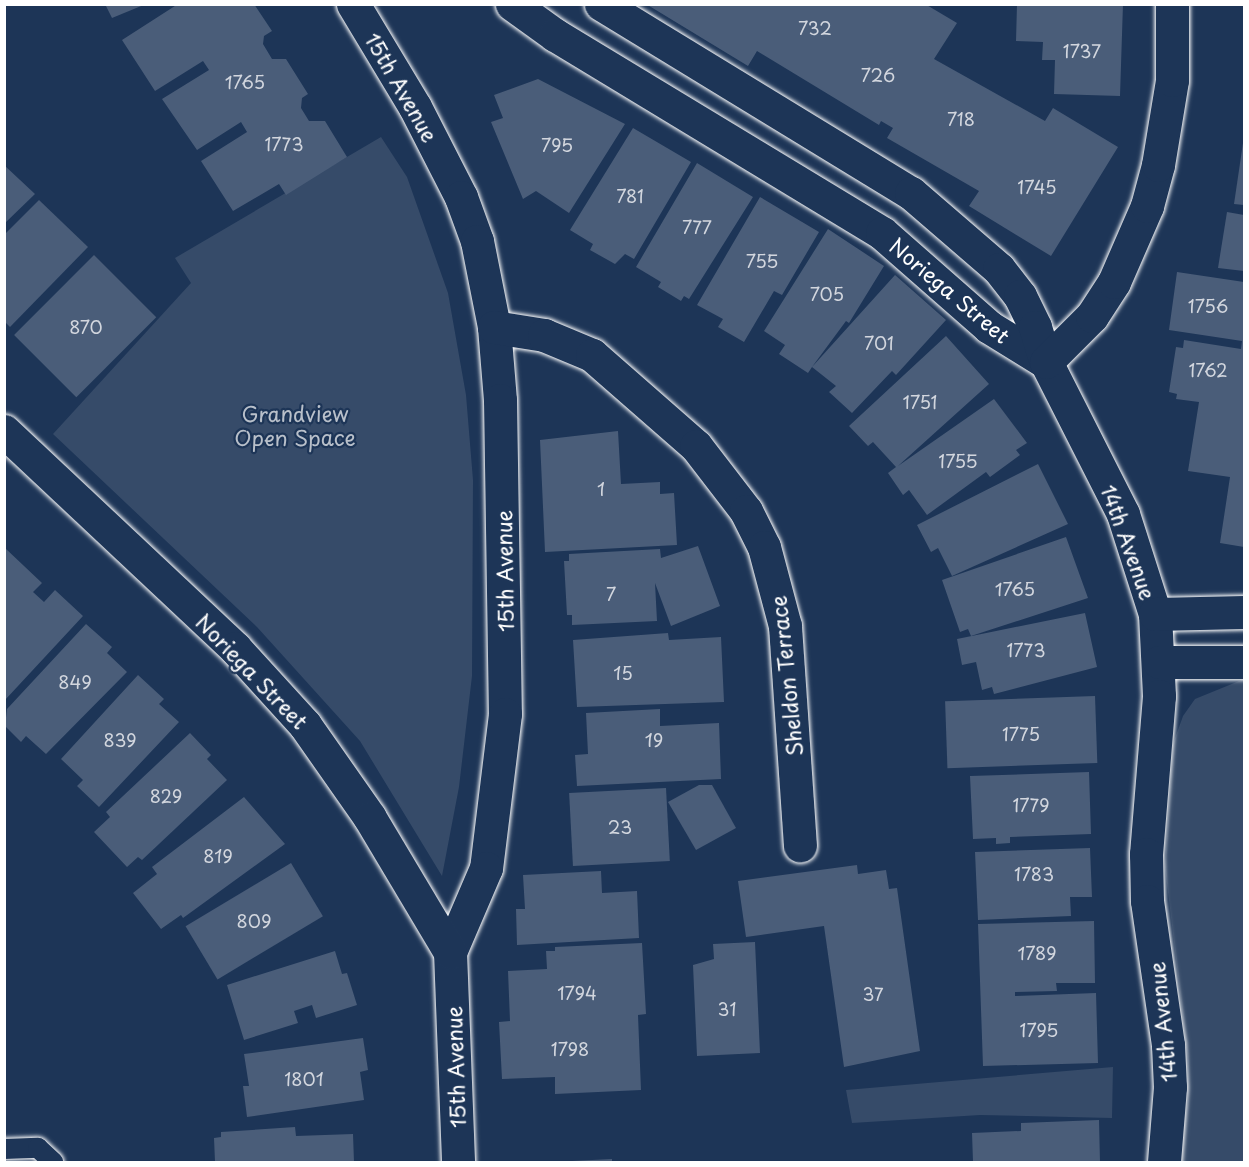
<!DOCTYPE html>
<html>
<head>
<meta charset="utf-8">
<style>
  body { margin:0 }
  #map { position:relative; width:1249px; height:1167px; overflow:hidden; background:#1d3557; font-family:"Playpen Sans",sans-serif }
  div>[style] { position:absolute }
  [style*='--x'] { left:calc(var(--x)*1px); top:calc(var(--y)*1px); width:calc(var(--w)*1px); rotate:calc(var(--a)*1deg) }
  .green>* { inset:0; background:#364b69 }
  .building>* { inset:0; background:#4a5d79; transform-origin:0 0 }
  .roads { filter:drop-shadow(0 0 2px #fff) drop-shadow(0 0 2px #fff) }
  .service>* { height:20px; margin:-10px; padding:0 10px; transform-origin:10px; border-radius:10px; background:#1d3557 }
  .minor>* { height:33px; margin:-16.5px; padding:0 16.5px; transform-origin:16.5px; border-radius:16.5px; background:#1d3557 }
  span { translate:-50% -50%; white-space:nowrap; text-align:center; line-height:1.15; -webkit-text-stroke:4.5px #1d3557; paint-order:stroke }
  .number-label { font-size:18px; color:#d2d6de }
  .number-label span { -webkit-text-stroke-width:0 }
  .street-label { font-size:21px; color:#fff }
  .park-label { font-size:21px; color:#b9c0ca }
  .frame { position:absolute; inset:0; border:6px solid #fff; pointer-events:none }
</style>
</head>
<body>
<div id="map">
  <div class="green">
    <div style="clip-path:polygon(381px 137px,407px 177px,448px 293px,466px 395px,473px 480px,472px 676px,459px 787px,442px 876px,360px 741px,257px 627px,53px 434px,191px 283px,175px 258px)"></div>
    <div style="clip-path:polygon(1244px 679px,1244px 1162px,1178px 1162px,1188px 1101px,1188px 1059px,1165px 867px,1173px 744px,1183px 716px,1195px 699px)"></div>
    <div style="clip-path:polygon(1113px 1067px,1112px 1118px,980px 1115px,852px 1123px,846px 1090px)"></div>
  </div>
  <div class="building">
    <div style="clip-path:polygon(105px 4px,146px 4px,112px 18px)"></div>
    <div style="clip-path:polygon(178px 4px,254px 4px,272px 31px,264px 36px,263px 44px,272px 59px,286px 59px,308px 94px,302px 98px,301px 108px,309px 121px,325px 121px,347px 157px,286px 195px,279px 184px,233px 211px,201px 161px,247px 132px,241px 122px,197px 150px,162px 99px,209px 70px,203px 61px,155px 91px,122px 40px)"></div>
    <div style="clip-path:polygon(646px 4px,925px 4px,957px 23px,934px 59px,1045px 121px,1053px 108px,1118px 147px,1051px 256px,969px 206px,979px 191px,887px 138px,893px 128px,881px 121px,879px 125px,757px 51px,748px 66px)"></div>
    <div style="clip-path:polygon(1017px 4px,1123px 4px,1120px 96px,1054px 94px,1055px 60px,1042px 60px,1043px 42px,1016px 41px)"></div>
    <div style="clip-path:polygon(538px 79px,625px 124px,569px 213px,536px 191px,523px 199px,491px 122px,503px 118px,494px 95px)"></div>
    <div style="clip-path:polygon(633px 128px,691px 162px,634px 259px,625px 254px,615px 264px,590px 250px,593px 244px,570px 230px)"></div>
    <div style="clip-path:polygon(1243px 143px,1244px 143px,1244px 205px,1234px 204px)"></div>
    <div style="clip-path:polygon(697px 163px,753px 197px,689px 299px,684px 296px,681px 301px,658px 287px,661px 282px,636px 267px)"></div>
    <div style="clip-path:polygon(4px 165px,35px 194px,4px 224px)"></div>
    <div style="clip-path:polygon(760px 197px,819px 232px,782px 295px,774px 291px,744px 342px,718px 327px,723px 319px,697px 305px)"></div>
    <div style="clip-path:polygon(39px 200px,88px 247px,10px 327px,4px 321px,4px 235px)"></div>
    <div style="clip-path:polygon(1227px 212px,1244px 215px,1244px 271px,1218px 268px)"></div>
    <div style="clip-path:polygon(828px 229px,884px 266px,849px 323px,846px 321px,812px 367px,895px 275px,946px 320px,896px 375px,892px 371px,852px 413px,829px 392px,836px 386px,812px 367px,808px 373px,779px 354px,785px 345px,764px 331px)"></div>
    <div style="left:94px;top:255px;width:88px;height:113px;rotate:45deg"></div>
    <div style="clip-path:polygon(1177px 272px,1244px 282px,1244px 547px,1220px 543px,1230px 477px,1188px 471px,1199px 402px,1176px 399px,1177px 394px,1169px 392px,1176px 347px,1183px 348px,1184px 340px,1241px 349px,1242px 341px,1169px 330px)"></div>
    <div style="clip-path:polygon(946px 336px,989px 384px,898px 466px,994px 399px,1027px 443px,1016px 450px,1020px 455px,990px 477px,986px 472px,927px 515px,909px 490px,903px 495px,888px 473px,896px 467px,873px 442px,868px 446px,849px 426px)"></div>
    <div style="clip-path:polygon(618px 431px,621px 484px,660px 482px,660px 494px,674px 493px,677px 545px,545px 552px,540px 440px)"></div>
    <div style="clip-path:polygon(1038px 464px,1068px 524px,952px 576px,938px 548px,931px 552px,917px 525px)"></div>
    <div style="clip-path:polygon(1066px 537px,1088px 598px,971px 636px,968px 629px,960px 632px,942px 580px)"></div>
    <div style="clip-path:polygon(698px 546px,720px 606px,671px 626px,655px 583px,657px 621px,572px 625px,572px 615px,567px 615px,564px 561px,569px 561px,569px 554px,660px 549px,661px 558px)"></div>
    <div style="clip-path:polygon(5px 548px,42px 583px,33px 592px,44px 602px,55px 590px,83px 616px,5px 700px)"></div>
    <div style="clip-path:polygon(1085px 613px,1097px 667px,994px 694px,992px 687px,982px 690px,976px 662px,962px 665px,957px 639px)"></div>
    <div style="clip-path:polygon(86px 624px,112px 647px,107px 653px,127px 672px,46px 754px,26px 736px,21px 742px,5px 726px,7px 709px)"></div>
    <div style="clip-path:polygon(668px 633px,669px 640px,721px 637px,724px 702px,577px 707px,573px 640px)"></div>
    <div style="clip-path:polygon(138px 675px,164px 699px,159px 704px,179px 722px,99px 807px,77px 786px,83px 780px,61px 759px)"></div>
    <div style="left:1095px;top:696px;width:67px;height:150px;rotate:88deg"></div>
    <div style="clip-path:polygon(660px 709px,660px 726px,719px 723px,721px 779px,577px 786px,575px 755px,588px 754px,586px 713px)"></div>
    <div style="clip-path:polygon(190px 733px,211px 755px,207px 759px,227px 780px,142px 860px,138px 857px,127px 867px,94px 832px,110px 817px,106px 812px)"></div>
    <div style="clip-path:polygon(1089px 772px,1091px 834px,1010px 837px,1010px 843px,996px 844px,996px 838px,973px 839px,970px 776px)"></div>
    <div style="clip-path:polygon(699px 785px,712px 785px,736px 828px,696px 850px,668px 802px)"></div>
    <div style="left:666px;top:788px;width:73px;height:97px;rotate:87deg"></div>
    <div style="clip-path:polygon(244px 797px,285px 844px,183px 918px,181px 915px,161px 929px,133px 893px,157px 874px,152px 867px)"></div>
    <div style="clip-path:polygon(1090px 848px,1092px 897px,1070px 897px,1071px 916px,978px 920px,975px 852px)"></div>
    <div style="left:291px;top:863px;width:62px;height:123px;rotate:59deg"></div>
    <div style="clip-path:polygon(857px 865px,858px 874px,886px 870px,889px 889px,897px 888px,920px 1051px,844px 1067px,824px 926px,746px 937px,738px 881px)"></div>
    <div style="clip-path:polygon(601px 871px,602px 893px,637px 891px,639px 938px,517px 945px,516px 909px,525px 909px,523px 875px)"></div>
    <div style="clip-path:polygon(1094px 921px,1095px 983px,1056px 983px,1057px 991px,1015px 992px,1015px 996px,1096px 993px,1098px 1063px,983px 1066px,978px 924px)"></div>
    <div style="clip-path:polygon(755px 942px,760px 1053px,697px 1056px,693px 965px,714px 959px,713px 944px)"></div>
    <div style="clip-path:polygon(642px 943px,646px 1014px,638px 1015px,641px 1090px,555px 1094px,555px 1077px,502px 1079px,499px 1022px,510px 1021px,508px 971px,547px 969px,546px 951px,555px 951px,555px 947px)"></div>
    <div style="clip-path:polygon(335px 951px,342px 974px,347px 973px,357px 1005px,316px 1018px,312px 1005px,294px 1011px,298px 1023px,244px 1040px,227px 985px)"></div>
    <div style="clip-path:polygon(363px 1038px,368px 1070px,360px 1072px,364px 1100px,247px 1117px,243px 1086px,249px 1086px,244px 1054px)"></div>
    <div style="clip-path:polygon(1099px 1120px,1100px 1162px,973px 1162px,972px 1133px,1021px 1131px,1021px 1123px)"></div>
    <div style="clip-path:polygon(295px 1127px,296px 1136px,353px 1134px,354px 1162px,215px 1162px,214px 1138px,221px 1137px,221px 1132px)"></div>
    <div style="clip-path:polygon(612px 1159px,612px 1162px,572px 1162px,572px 1161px)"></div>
  </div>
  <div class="roads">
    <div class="service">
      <div style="--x:4;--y:1149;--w:34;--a:-2"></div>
      <div style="--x:38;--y:1148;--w:21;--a:43"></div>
    </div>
    <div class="minor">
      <div style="--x:353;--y:4;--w:120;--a:59"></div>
      <div style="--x:415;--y:107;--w:101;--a:62.9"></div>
      <div style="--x:461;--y:197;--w:47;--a:70"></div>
      <div style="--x:477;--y:241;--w:88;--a:78.8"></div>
      <div style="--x:494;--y:327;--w:73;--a:85.3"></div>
      <div style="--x:500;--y:400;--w:314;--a:89.1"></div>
      <div style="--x:505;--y:714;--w:155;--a:97"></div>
      <div style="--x:486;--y:868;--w:91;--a:113.2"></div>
      <div style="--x:450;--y:952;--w:210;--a:87.8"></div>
      <div style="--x:512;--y:4;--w:53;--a:35.8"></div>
      <div style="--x:555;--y:35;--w:382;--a:31.2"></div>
      <div style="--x:882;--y:233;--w:142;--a:41.3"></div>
      <div style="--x:989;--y:327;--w:67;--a:31.6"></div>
      <div style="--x:601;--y:4;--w:363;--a:31.4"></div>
      <div style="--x:911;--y:193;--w:116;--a:40.8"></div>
      <div style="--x:999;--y:269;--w:34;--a:52"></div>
      <div style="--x:1020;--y:296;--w:34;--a:64"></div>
      <div style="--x:1035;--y:327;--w:37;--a:73"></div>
      <div style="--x:1046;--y:362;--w:170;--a:63.1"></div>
      <div style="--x:1123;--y:514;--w:105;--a:72.3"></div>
      <div style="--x:1155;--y:614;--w:82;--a:87.2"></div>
      <div style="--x:1159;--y:696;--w:159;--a:94.7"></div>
      <div style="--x:1146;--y:854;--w:47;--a:88.8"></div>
      <div style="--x:1147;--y:901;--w:146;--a:81.7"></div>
      <div style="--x:1168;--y:1045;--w:42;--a:87.3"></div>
      <div style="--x:1170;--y:1087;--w:75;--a:94.6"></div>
      <div style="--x:494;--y:327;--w:51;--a:9.1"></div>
      <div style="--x:544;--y:335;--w:52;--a:22.6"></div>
      <div style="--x:592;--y:355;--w:138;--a:41.2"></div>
      <div style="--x:696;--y:446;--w:82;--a:52.4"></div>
      <div style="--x:746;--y:511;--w:40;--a:63.4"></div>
      <div style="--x:764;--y:547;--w:82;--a:75.1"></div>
      <div style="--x:785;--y:626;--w:220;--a:86.1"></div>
      <div style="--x:1046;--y:362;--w:65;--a:-45"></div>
      <div style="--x:1092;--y:316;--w:40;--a:-57.1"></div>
      <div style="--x:1114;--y:282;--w:83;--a:-66.5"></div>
      <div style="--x:1147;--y:206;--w:42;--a:-75"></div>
      <div style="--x:1158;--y:165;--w:86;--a:-80.6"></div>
      <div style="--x:1172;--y:80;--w:76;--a:-90"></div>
      <div style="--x:4;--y:431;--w:317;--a:43.2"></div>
      <div style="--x:235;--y:648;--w:104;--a:47.7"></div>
      <div style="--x:305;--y:725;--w:113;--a:55"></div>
      <div style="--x:370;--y:818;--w:156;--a:59.2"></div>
      <div style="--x:1155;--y:614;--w:89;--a:-1.3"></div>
      <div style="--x:1159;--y:662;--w:85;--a:0"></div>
    </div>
  </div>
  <div class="number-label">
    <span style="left:815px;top:28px">732</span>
    <span style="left:1082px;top:51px">1737</span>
    <span style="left:878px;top:75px">726</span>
    <span style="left:245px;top:82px">1765</span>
    <span style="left:961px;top:119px">718</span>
    <span style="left:284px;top:144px">1773</span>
    <span style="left:557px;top:145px">795</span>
    <span style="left:1037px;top:187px">1745</span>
    <span style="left:630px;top:196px">781</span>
    <span style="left:697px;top:227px">777</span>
    <span style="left:762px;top:261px">755</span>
    <span style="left:827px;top:294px">705</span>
    <span style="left:1208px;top:306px">1756</span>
    <span style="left:86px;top:327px">870</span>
    <span style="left:879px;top:343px">701</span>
    <span style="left:1208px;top:370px">1762</span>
    <span style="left:920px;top:402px">1751</span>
    <span style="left:958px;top:461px">1755</span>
    <span style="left:601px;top:489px">1</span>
    <span style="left:1015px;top:589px">1765</span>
    <span style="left:611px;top:594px">7</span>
    <span style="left:1026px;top:650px">1773</span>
    <span style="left:623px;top:673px">15</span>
    <span style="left:75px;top:682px">849</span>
    <span style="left:1021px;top:734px">1775</span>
    <span style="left:120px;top:740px">839</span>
    <span style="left:654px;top:740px">19</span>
    <span style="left:166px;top:796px">829</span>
    <span style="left:1031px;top:805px">1779</span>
    <span style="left:620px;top:827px">23</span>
    <span style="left:218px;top:856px">819</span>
    <span style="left:1034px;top:874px">1783</span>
    <span style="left:254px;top:921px">809</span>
    <span style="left:1037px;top:953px">1789</span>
    <span style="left:577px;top:993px">1794</span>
    <span style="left:873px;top:994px">37</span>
    <span style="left:727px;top:1009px">31</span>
    <span style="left:1039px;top:1030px">1795</span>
    <span style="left:570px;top:1049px">1798</span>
    <span style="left:304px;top:1079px">1801</span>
  </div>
  <div class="street-label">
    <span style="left:402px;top:87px;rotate:60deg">15th Avenue</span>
    <span style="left:950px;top:290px;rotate:40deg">Noriega Street</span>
    <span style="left:1129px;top:542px;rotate:70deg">14th Avenue</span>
    <span style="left:504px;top:571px;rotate:-91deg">15th Avenue</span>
    <span style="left:252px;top:671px;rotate:46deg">Noriega Street</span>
    <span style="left:786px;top:676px;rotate:-96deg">Sheldon Terrace</span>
    <span style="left:1162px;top:1022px;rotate:-96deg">14th Avenue</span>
    <span style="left:455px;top:1067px;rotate:-92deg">15th Avenue</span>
  </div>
  <div class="park-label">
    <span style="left:295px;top:425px">Grandview<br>Open Space</span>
  </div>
  <div class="frame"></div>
</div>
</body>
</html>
